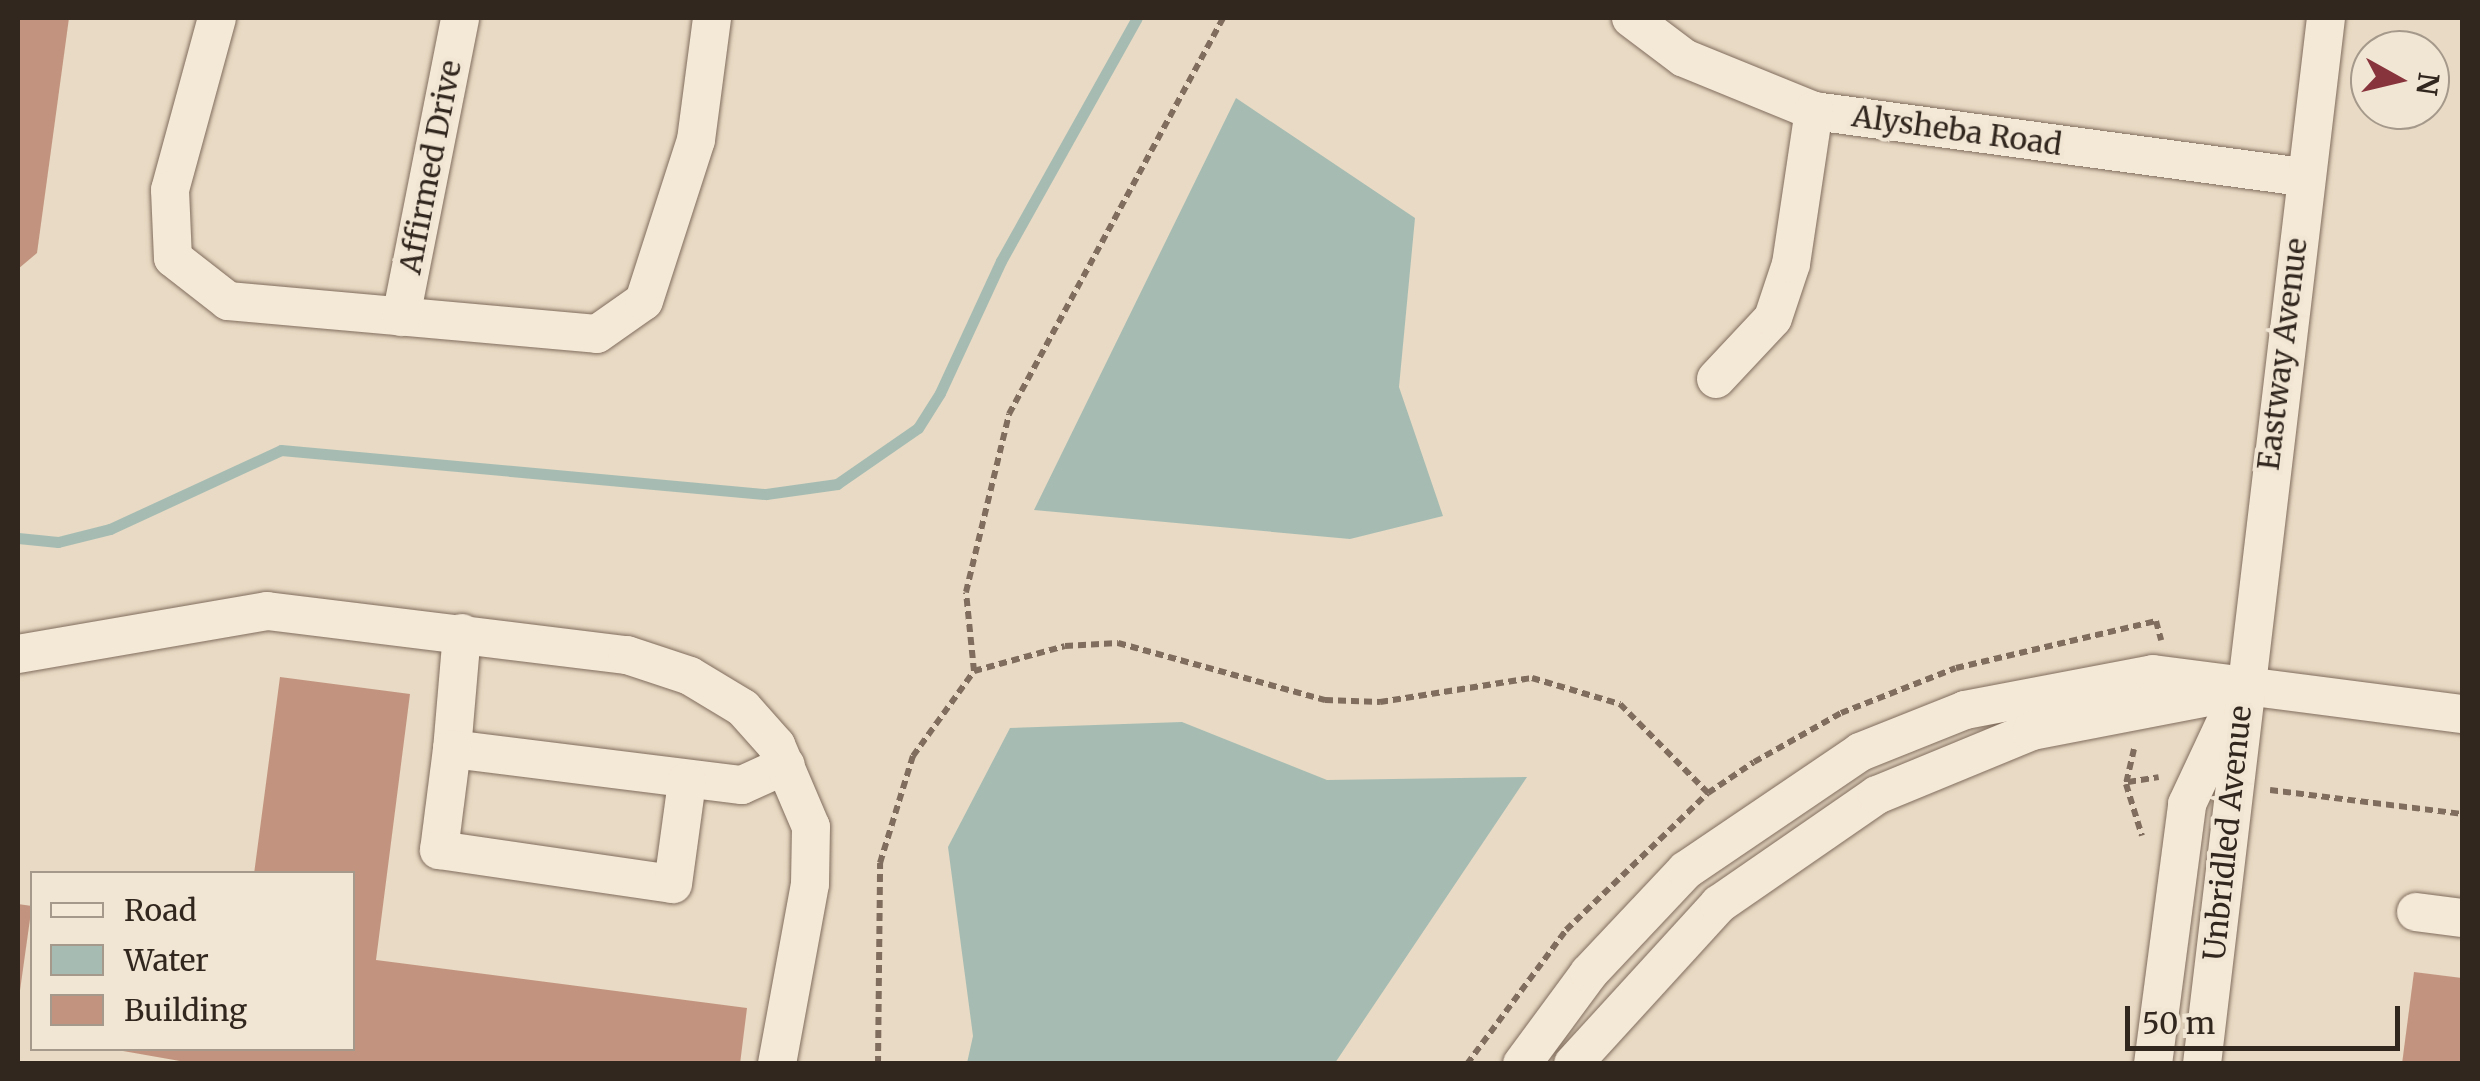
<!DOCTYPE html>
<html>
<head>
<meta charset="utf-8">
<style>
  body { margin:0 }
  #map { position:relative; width:2480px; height:1081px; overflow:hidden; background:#e8dac4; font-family:Merriweather,serif }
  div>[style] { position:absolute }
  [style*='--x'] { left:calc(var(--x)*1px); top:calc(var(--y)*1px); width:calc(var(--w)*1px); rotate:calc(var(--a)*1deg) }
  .water>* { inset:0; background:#a6bcb3 }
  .stream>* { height:11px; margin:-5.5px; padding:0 5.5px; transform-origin:5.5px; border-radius:5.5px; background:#a6bcb3 }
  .building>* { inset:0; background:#c2947f; transform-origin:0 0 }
  .path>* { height:6px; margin-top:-3px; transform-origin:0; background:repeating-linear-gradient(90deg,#816d5d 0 8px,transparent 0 13px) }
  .roads { filter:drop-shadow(0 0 2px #816d5d) drop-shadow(0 0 2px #816d5d) }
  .minor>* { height:38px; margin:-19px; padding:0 19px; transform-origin:19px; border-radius:19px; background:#f4e8d6 }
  span { translate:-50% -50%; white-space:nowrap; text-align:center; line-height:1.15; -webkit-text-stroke:8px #f1e5d3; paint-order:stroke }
  .street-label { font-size:30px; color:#32271f }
  .frame { position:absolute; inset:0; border:20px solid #32271f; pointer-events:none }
  .legend { position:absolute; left:30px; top:871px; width:325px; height:180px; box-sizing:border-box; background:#f1e5d3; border:2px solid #a5998b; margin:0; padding:12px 18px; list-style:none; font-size:30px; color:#32271f }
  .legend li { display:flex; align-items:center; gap:20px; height:50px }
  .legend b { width:50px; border:2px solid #a5998b }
  .north { position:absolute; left:2350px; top:30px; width:100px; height:100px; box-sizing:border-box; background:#f1e5d3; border:2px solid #a5998b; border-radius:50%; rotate:98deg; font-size:28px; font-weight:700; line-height:40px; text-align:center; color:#32271f }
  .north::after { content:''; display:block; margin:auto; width:35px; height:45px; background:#88343d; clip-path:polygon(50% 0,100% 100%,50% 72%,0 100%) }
  .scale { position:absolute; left:2125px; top:1006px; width:275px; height:45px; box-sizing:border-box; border:5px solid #32271f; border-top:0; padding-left:12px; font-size:30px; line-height:35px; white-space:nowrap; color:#32271f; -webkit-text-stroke:8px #f1e5d3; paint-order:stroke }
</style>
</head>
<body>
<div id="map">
  <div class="water">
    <div style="clip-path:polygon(1236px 98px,1415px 218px,1399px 387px,1443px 516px,1350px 539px,1034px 510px)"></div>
    <div style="clip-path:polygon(1182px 722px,1327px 780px,1527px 777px,1335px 1063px,967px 1063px,973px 1036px,948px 847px,1010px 728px)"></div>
  </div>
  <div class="stream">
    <div style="--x:18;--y:538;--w:40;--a:5.7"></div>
    <div style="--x:58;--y:542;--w:54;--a:-14"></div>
    <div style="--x:110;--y:529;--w:188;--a:-24.8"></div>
    <div style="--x:281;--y:450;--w:487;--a:5.2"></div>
    <div style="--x:766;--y:494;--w:72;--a:-8"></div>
    <div style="--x:837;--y:484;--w:98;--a:-34.7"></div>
    <div style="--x:918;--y:428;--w:41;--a:-57.8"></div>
    <div style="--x:940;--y:393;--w:145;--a:-65.2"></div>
    <div style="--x:1001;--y:261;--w:278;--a:-60.8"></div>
  </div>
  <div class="building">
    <div style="clip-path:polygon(18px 18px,69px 18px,37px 253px,18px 269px)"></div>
    <div style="clip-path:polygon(280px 677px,410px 694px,376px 960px,747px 1008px,740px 1064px,197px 1064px,123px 1051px,352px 1048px,352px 874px,254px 874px)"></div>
    <div style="left:18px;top:904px;width:14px;height:133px;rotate:8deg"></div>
    <div style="clip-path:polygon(2414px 972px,2462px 978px,2462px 1064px,2402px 1064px)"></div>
  </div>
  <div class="path">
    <div style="--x:974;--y:671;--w:94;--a:-15.4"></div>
    <div style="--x:1065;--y:646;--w:53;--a:-3.2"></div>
    <div style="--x:1118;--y:643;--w:215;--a:15.4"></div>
    <div style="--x:1325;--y:700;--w:55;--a:2.1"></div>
    <div style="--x:1380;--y:702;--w:154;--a:-9"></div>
    <div style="--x:1532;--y:678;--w:92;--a:16.5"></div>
    <div style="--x:1620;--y:704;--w:125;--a:45.3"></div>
    <div style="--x:2134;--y:749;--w:36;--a:103"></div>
    <div style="--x:2126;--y:784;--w:54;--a:72.9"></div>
    <div style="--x:2128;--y:782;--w:31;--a:-9"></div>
    <div style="--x:2270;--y:790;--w:193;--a:7.1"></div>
    <div style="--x:878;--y:1064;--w:201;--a:-89.4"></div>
    <div style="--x:880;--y:863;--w:112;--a:-72.9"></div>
    <div style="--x:913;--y:756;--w:105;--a:-54.3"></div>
    <div style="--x:974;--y:671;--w:79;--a:-95.8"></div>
    <div style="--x:966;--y:592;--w:183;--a:-76.4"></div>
    <div style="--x:1009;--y:414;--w:450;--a:-61.6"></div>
    <div style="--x:1467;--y:1064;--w:167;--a:-53.5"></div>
    <div style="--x:1566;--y:930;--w:197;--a:-44"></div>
    <div style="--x:1708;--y:793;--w:55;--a:-34"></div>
    <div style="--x:1754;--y:762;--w:100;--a:-29.4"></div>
    <div style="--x:1841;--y:713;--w:123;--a:-21.4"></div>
    <div style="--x:1956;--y:668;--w:205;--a:-13.2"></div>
    <div style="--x:2156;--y:621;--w:20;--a:75"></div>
  </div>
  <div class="roads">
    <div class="minor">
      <div style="--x:217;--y:18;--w:178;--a:105.3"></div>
      <div style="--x:170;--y:190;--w:68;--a:87.5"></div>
      <div style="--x:173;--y:258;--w:70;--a:38"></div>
      <div style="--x:228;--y:301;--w:370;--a:5.1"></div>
      <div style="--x:597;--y:334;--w:57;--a:-35.1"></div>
      <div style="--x:644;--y:301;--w:169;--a:-72.1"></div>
      <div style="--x:696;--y:140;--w:123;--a:-82.5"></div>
      <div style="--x:1631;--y:18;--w:66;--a:37"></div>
      <div style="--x:1684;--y:58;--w:140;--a:22.2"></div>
      <div style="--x:1814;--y:111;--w:494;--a:7.7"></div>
      <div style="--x:401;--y:317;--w:305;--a:-78.8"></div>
      <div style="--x:1716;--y:379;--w:83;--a:-46.9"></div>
      <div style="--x:1773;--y:318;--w:57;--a:-71.6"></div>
      <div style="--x:1791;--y:264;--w:155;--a:-81.5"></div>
      <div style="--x:462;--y:633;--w:116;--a:94.9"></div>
      <div style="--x:452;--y:749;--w:292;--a:7.1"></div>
      <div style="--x:742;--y:785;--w:48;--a:-24.4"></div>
      <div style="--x:18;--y:654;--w:253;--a:-9.8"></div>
      <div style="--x:267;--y:611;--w:363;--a:7"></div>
      <div style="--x:627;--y:655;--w:66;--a:18.4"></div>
      <div style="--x:690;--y:676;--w:62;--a:31.1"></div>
      <div style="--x:743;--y:708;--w:50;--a:48.3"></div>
      <div style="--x:776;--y:745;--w:89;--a:66.9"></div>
      <div style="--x:811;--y:827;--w:57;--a:91"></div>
      <div style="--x:810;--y:884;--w:183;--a:100.4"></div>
      <div style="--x:452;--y:749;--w:102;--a:97.3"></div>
      <div style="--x:439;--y:850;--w:236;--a:8.3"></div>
      <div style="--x:673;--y:884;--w:103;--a:-82.2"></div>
      <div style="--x:2416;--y:912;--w:46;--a:7.4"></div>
      <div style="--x:1522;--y:1064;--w:113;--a:-53.6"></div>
      <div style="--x:1589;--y:973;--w:141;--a:-46.7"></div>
      <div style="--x:1686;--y:870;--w:210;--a:-34.1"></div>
      <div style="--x:1860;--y:752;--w:113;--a:-21.8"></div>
      <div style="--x:1965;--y:710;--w:191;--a:-10.8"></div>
      <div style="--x:2153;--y:674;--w:312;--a:7.4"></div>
      <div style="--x:1573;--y:1064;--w:217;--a:-47.6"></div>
      <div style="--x:1719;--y:904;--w:192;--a:-34.6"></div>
      <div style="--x:1877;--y:795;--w:168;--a:-22.4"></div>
      <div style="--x:2032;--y:731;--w:201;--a:-10.9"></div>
      <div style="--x:2153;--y:1064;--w:262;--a:-82.5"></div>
      <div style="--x:2187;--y:804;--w:108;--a:-64.9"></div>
      <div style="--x:2202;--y:1064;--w:1053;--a:-83.24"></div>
    </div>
  </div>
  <div class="street-label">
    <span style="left:1957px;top:130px;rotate:8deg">Alysheba Road</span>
    <span style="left:430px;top:167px;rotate:-79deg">Affirmed Drive</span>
    <span style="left:2282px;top:354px;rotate:-83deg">Eastway Avenue</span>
    <span style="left:2227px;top:833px;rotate:-84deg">Unbridled Avenue</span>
  </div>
  <div class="frame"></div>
  <ul class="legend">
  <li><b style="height:12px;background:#f4e8d6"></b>Road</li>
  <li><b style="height:28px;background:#a6bcb3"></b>Water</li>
  <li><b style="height:28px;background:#c2947f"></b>Building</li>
  </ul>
  <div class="north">N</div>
  <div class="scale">50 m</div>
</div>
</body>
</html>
